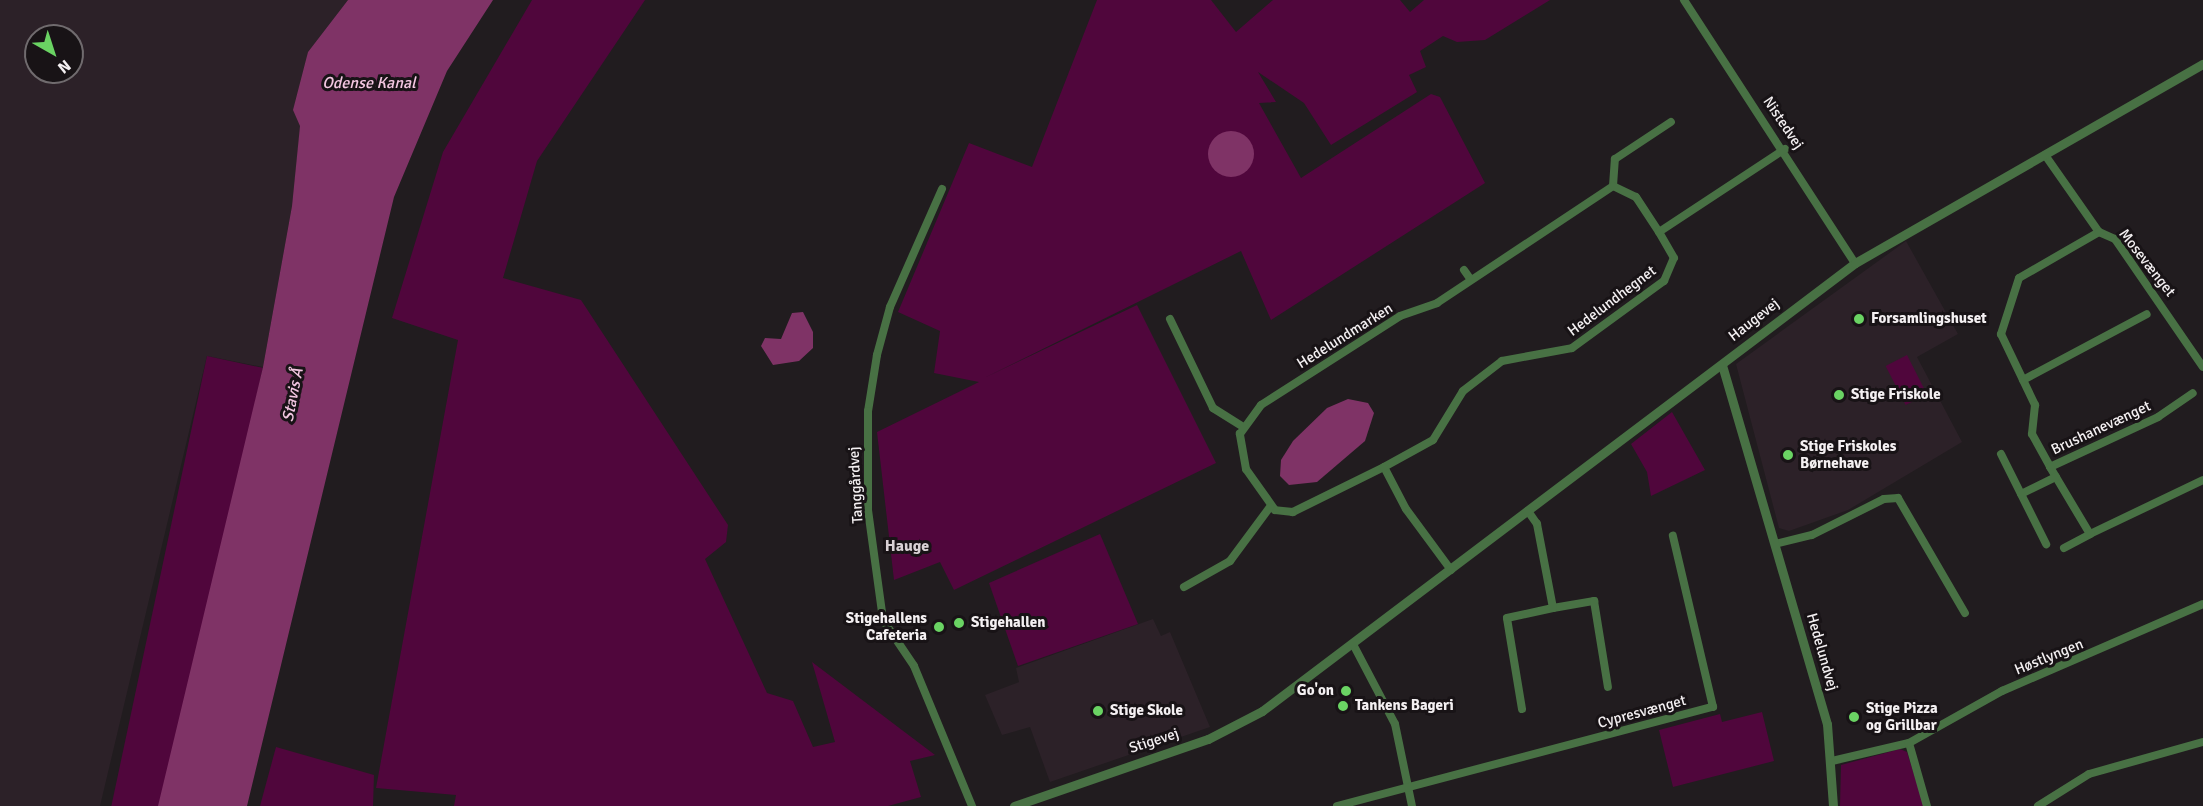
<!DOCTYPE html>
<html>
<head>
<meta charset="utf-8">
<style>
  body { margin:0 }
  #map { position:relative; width:2203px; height:806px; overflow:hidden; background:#211c1f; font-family:Signika,sans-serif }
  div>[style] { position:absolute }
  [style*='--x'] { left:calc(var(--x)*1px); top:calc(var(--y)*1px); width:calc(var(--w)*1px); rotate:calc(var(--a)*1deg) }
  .built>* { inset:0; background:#2c2128 }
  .green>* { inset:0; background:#50063c; transform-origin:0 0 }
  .water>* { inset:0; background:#7f3366 }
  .round { border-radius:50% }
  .minor>* { height:8px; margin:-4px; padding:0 4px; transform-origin:4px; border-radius:4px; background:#487144 }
  .tertiary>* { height:9px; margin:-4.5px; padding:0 4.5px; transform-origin:4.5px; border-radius:4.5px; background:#487144 }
  .dots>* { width:16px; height:16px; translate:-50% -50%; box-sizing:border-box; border:3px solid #181316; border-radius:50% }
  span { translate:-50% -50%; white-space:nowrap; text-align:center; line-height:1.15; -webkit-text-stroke:6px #181316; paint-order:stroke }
  .street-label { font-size:15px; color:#f4f0f2 }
  .poi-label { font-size:15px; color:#f4f0f2; font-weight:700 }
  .left { translate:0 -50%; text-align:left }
  .right { translate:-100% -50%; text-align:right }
  .water-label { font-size:16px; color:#f4c7e2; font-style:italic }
  .neighbourhood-label { font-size:16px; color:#d9d1d5; font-weight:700 }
  .north { position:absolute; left:24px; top:24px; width:60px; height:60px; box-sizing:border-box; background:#181316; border:2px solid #706b6e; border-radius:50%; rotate:141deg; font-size:16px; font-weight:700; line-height:24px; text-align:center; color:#f4f0f2 }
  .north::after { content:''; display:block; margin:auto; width:21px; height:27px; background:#6ad363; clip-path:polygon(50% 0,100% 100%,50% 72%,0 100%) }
</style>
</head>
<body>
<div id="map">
  <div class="built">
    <div style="clip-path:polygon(evenodd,0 0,348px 0,308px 52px,292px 206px,263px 367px,207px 356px,100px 806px,0 806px,0 0,36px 36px,72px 36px,72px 72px,36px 72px,36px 36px)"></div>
    <div style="clip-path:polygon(1906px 241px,1958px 334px,1917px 357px,1962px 442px,1848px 510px,1789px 531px,1779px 528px,1736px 364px)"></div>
    <div style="clip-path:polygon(1153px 619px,1161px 636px,1170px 632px,1210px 727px,1050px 782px,1030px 727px,1002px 735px,985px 695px,1019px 682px,1016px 668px)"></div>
  </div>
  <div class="green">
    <div style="clip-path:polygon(532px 0,645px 0,537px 161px,503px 278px,581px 300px,728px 525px,726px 542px,705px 559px,767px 693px,793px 701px,813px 747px,835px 742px,812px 662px,935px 755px,910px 761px,921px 797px,888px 806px,454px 806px,456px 795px,376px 788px,458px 340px,392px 318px,443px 152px)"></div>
    <div style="clip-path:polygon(1097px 0,1211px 0,1236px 32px,1273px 0,1400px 0,1410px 12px,1424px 0,1550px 0,1485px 40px,1457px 42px,1443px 36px,1420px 51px,1426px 67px,1409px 75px,1417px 92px,1331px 145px,1304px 103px,1258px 72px,1276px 102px,1259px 103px,1301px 178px,1431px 94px,1440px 97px,1485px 183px,1271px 320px,1241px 251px,984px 378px,1137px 305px,1216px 463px,954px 590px,940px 562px,894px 580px,877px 432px,979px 382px,934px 373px,940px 331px,898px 312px,969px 143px,1032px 167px)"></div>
    <div style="left:1907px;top:355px;width:44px;height:24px;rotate:63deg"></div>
    <div style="left:207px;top:356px;width:57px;height:463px;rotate:12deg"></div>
    <div style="clip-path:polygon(1672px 412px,1705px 470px,1651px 496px,1647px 472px,1631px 444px)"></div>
    <div style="clip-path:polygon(1100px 534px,1138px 624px,1018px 666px,989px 583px)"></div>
    <div style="clip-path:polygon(1762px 712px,1774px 761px,1673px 787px,1659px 730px,1720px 714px,1722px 722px)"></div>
    <div style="clip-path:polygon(276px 747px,374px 775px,373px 806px,260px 806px)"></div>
    <div style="clip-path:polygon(1900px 749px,1907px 752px,1924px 806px,1840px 806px,1841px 765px)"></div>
  </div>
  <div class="water">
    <div style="clip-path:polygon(348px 0,493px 0,447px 71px,394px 197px,247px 806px,158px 806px,263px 367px,292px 206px,300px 126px,293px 110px,308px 52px)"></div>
    <div class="round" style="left:1208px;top:131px;width:46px;height:46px"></div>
    <div style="clip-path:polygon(803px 312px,813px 332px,813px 348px,799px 361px,773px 365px,761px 346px,765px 338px,781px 339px,792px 313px)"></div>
    <div style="clip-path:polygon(1348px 399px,1368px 403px,1374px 413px,1365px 441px,1317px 482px,1289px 485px,1280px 476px,1281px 460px,1293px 441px,1327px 408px)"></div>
  </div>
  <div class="minor">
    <div style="--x:1684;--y:0;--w:314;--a:57"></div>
    <div style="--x:2045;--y:155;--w:94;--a:55"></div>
    <div style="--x:1613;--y:186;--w:27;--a:-86"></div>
    <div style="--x:1615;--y:159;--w:67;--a:-33.5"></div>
    <div style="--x:942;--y:189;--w:129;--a:113.8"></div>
    <div style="--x:890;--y:307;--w:50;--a:105.2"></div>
    <div style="--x:877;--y:355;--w:57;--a:99.1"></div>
    <div style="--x:868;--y:411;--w:99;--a:90"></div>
    <div style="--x:868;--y:510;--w:111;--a:82.2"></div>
    <div style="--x:883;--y:620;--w:55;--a:56"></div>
    <div style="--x:914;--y:666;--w:152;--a:67.5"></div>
    <div style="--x:2099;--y:232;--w:92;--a:150.1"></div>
    <div style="--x:2019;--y:278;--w:59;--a:107.8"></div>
    <div style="--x:2001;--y:334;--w:79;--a:64.4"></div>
    <div style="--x:2035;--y:405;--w:29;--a:96"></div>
    <div style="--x:2032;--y:434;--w:38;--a:61"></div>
    <div style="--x:2050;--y:467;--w:119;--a:-24.8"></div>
    <div style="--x:2158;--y:417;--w:42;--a:-34.4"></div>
    <div style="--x:2099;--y:232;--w:17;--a:24"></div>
    <div style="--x:2115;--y:239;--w:155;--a:55.5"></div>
    <div style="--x:1464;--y:270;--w:12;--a:55"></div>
    <div style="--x:1170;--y:319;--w:99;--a:64.2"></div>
    <div style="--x:1213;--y:408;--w:36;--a:32"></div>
    <div style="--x:2023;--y:380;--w:140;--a:-28"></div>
    <div style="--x:2001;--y:454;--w:101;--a:63.4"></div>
    <div style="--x:1384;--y:467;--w:102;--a:153.7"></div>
    <div style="--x:1293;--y:512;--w:18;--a:-174"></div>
    <div style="--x:1275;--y:510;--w:50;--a:-125.3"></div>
    <div style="--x:1246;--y:469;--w:36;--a:-100"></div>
    <div style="--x:1240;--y:434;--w:36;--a:-54"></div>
    <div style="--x:1261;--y:405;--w:165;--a:-32.6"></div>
    <div style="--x:1400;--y:316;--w:39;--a:-19"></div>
    <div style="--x:1437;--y:303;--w:211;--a:-33.6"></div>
    <div style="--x:1613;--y:186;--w:25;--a:26"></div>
    <div style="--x:1636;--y:197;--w:42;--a:56.7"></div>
    <div style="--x:2050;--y:467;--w:78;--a:59.2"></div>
    <div style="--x:2090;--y:534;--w:125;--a:-25.5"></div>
    <div style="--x:2021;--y:494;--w:39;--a:-26"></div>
    <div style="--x:1775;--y:544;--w:38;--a:-14"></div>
    <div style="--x:1812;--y:535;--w:80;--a:-26.6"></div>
    <div style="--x:1884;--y:499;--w:14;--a:-4"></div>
    <div style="--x:1898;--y:498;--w:133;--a:59.8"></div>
    <div style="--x:2064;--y:548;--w:30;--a:-28"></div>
    <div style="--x:1451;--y:570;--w:76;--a:-126.4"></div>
    <div style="--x:1406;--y:509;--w:47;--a:-117.6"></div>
    <div style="--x:1384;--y:467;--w:56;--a:-28.9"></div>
    <div style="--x:1433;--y:440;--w:57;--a:-58.5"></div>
    <div style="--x:1463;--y:391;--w:49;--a:-37.6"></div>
    <div style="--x:1502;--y:361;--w:71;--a:-10.5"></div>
    <div style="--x:1572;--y:348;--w:114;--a:-36.1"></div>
    <div style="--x:1664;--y:281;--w:25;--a:-67"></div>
    <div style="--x:1674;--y:258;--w:30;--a:-120"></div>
    <div style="--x:1659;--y:232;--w:151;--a:-33.4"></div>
    <div style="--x:1184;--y:587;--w:53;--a:-29.5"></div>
    <div style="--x:1230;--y:561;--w:67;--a:-53.5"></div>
    <div style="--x:1553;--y:608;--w:42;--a:-9.7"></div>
    <div style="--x:1594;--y:601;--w:87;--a:80.8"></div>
    <div style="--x:1354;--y:646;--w:88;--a:62.3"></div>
    <div style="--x:1395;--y:724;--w:84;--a:78.3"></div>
    <div style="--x:1522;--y:709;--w:92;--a:-99.4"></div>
    <div style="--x:1507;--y:618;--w:47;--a:-12.3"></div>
    <div style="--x:1553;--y:608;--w:86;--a:-100.8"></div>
    <div style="--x:1537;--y:524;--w:16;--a:-125"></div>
    <div style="--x:1909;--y:743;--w:66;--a:74.1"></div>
    <div style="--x:1832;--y:761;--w:79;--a:-13.2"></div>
    <div style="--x:1909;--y:743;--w:107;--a:-29.2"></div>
    <div style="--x:2002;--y:691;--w:219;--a:-23.4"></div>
    <div style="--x:1337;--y:806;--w:389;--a:-14.8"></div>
    <div style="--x:1713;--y:707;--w:176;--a:-103.2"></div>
    <div style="--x:2038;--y:806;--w:60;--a:-32.1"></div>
    <div style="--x:2089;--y:774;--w:118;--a:-15.7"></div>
  </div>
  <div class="tertiary">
    <div style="--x:1722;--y:365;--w:374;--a:73.7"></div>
    <div style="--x:1827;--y:724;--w:82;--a:85.8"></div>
    <div style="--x:1014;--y:806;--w:205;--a:-19.1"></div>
    <div style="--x:1208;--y:739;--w:61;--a:-27.4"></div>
    <div style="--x:1262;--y:711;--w:743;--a:-37.07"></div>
    <div style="--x:1855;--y:263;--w:401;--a:-29.8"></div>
  </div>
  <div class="dots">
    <div style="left:1859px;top:319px;background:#6ad363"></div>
    <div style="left:1839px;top:395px;background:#6ad363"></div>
    <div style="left:1788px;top:455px;background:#6ad363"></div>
    <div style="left:959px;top:623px;background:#6ad363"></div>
    <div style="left:939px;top:627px;background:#6ad363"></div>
    <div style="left:1346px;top:691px;background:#6ad363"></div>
    <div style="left:1343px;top:706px;background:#6ad363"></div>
    <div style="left:1098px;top:711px;background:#6ad363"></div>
    <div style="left:1854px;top:717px;background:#6ad363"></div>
  </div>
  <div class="street-label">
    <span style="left:1783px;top:123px;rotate:56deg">Nistedvej</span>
    <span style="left:2147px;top:263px;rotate:52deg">Mosevænget</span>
    <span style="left:1612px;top:301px;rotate:-37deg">Hedelundhegnet</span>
    <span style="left:1754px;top:320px;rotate:-38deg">Haugevej</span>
    <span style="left:1345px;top:336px;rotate:-32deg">Hedelundmarken</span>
    <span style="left:2101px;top:428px;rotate:-25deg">Brushanevænget</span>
    <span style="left:856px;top:485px;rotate:-93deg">Tanggårdvej</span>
    <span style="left:1822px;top:652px;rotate:74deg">Hedelundvej</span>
    <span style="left:2049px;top:657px;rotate:-22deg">Høstlyngen</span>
    <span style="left:1642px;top:712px;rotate:-15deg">Cypresvænget</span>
    <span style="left:1154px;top:741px;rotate:-18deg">Stigevej</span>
  </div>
  <div class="poi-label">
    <span class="left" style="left:1871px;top:319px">Forsamlingshuset</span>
    <span class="left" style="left:1851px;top:395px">Stige Friskole</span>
    <span class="left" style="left:1800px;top:455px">Stige Friskoles<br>Børnehave</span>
    <span class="right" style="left:927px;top:627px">Stigehallens<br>Cafeteria</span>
    <span class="left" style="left:971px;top:623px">Stigehallen</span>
    <span class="right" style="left:1334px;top:691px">Go'on</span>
    <span class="left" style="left:1355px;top:706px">Tankens Bageri</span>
    <span class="left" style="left:1866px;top:717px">Stige Pizza<br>og Grillbar</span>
    <span class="left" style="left:1110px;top:711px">Stige Skole</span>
  </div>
  <div class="water-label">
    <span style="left:369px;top:83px">Odense Kanal</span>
    <span style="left:293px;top:395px;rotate:-79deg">Stavis Å</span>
  </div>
  <div class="neighbourhood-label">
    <span style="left:907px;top:546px">Hauge</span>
  </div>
  <div class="north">N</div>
</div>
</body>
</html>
